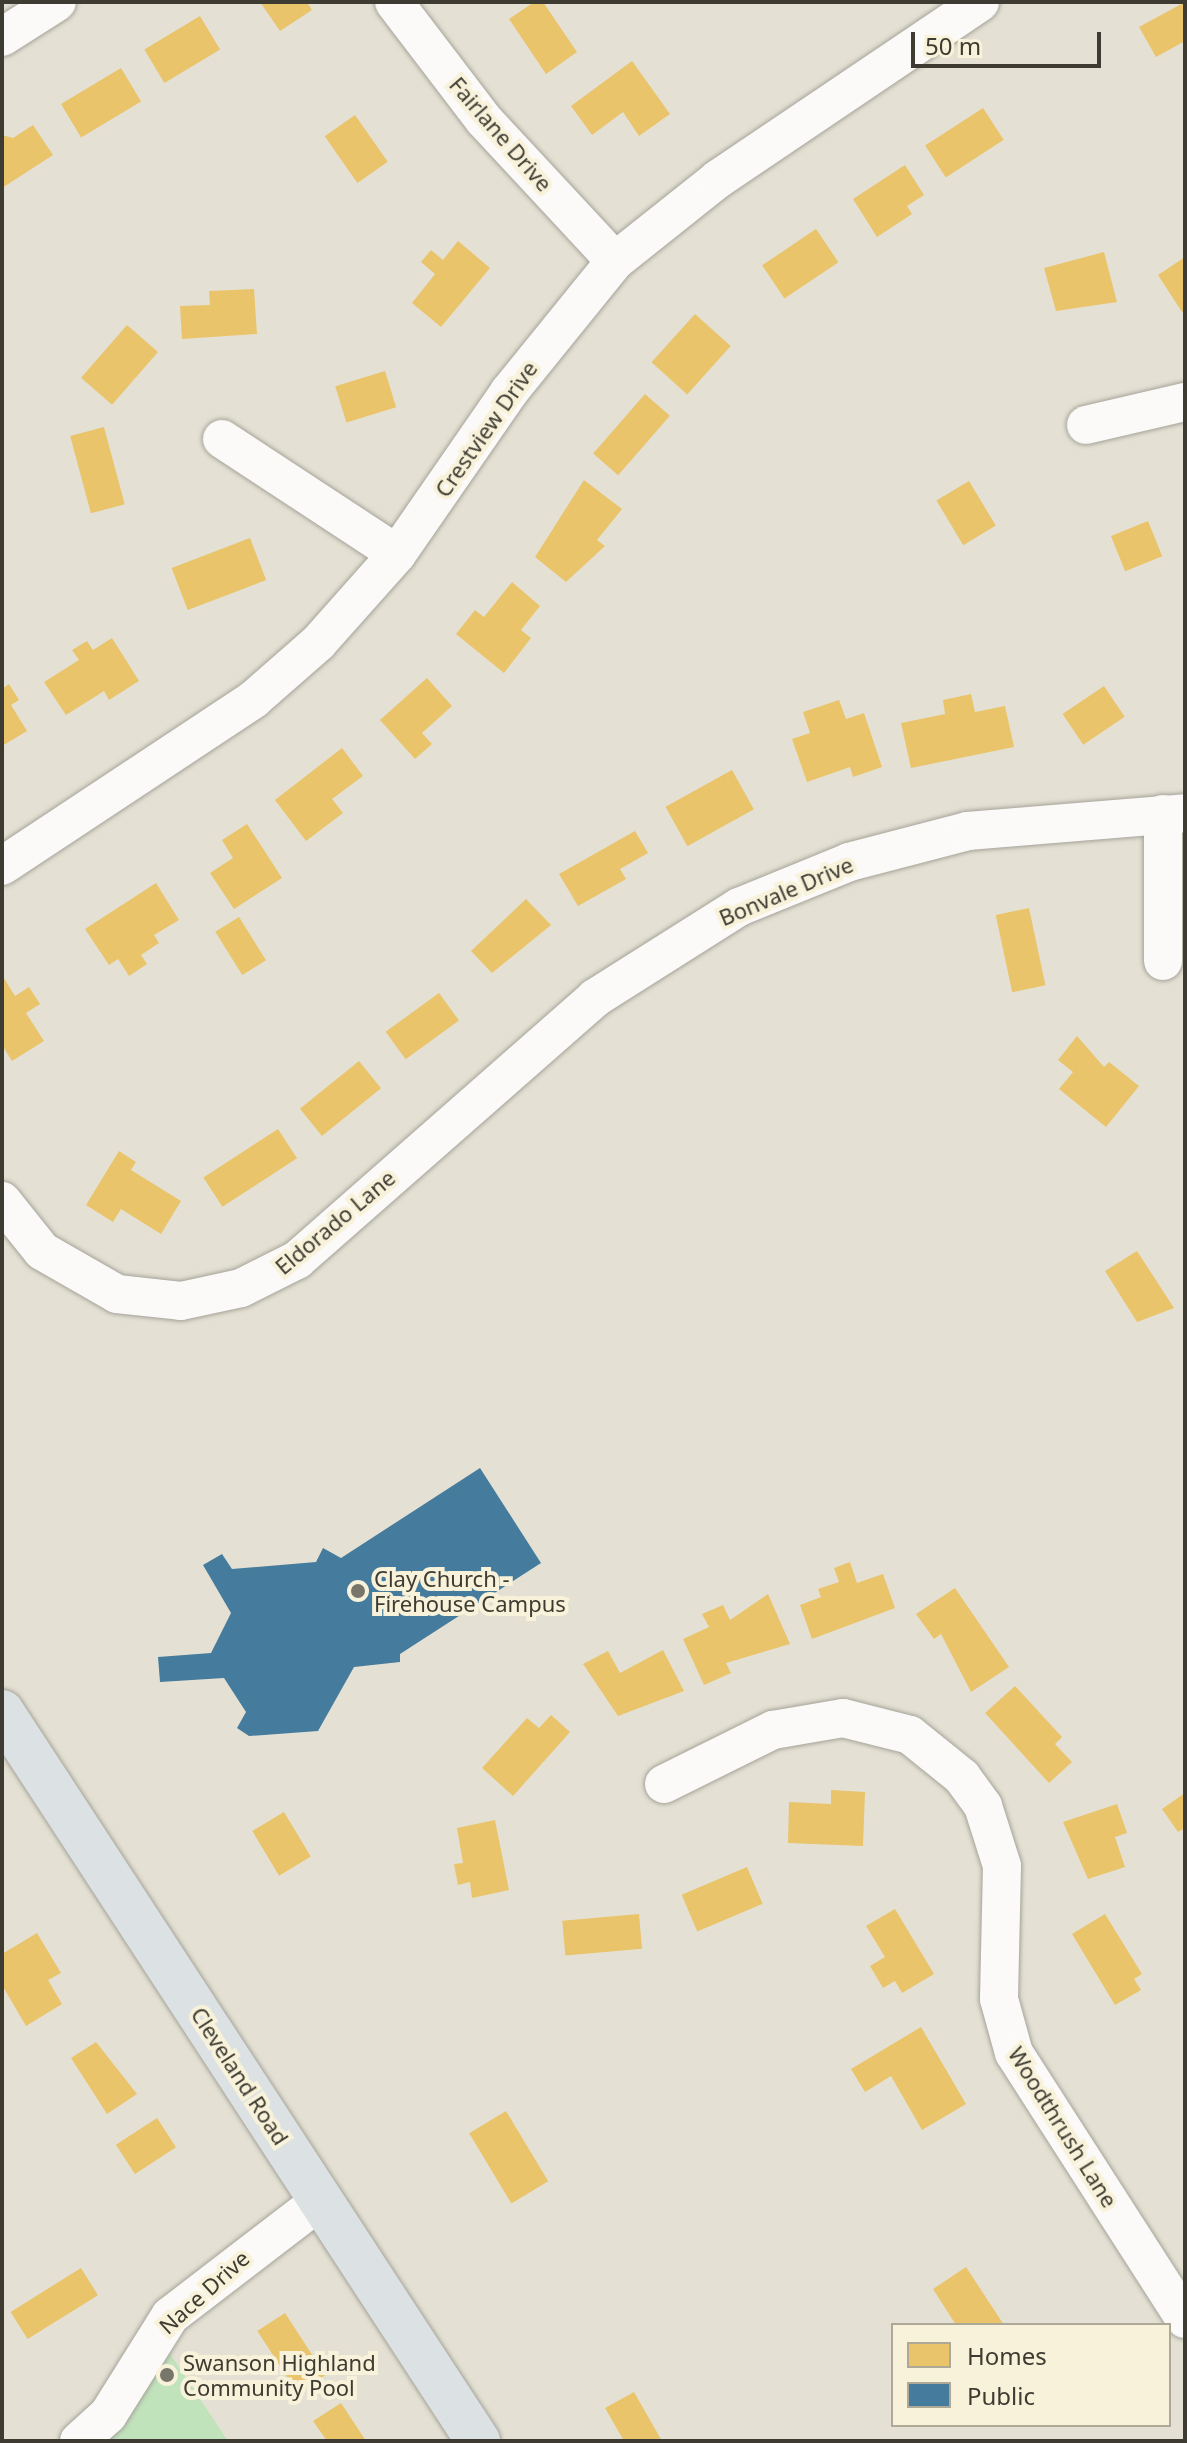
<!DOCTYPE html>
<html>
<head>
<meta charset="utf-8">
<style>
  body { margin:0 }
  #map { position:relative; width:1187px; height:2443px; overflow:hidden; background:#e4e1d4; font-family:"Noto Sans",sans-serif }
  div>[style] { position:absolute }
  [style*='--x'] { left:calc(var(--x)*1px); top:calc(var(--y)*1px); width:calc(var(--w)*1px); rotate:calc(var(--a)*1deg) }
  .green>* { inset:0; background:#c1e3bc }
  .homes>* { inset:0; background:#e9c46a; transform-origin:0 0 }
  .public>* { inset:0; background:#457b9d }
  .roads { filter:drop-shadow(0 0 2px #a6a399) drop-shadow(0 0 2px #a6a399) }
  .minor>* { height:38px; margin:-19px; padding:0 19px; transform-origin:19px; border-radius:19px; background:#fbfaf9 }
  .major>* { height:44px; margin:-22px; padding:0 22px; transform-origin:22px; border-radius:22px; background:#dce2e3 }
  .dots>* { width:22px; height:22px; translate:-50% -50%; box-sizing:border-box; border:4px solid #f8f2da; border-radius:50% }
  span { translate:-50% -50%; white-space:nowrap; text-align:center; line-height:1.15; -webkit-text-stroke:8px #f8f2da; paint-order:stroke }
  .street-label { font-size:22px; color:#3e3b32 }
  .poi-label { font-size:22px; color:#3e3b32 }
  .left { translate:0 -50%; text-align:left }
  .frame { position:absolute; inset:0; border:4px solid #3e3b32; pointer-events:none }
  .legend { position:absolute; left:891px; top:2323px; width:280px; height:104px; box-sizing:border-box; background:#f8f2da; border:2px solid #aea997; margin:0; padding:10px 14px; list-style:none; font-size:24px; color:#3e3b32 }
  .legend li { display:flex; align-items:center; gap:16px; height:40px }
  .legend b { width:40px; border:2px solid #aea997 }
  .scale { position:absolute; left:911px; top:32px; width:190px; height:36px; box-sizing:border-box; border:4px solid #3e3b32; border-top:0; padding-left:10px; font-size:24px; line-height:28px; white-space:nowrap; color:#3e3b32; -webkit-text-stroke:6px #f8f2da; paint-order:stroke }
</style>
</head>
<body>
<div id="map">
  <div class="green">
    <div style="clip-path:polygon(167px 2349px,228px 2441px,104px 2441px)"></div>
  </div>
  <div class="homes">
    <div style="clip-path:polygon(260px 2px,307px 2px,312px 10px,280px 31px)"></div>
    <div style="clip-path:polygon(534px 2px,543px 2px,577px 52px,546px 74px,509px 19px)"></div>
    <div style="clip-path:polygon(1185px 2px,1185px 41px,1156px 57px,1139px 27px)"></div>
    <div style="left:200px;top:16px;width:39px;height:65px;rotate:59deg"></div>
    <div style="clip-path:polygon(632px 61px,670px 114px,639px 136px,623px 112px,592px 135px,571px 106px)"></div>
    <div style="left:121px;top:68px;width:39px;height:70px;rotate:59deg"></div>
    <div style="left:983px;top:108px;width:38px;height:69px;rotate:57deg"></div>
    <div style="left:355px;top:115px;width:57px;height:37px;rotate:55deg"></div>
    <div style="clip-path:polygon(33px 125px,53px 155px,2px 188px,2px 135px,13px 138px)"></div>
    <div style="clip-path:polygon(905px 165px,924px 195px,907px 206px,912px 214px,877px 237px,853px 199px)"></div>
    <div style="left:816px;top:229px;width:40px;height:65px;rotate:56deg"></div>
    <div style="clip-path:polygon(458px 241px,490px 268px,441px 327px,412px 303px,435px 274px,421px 262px,431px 250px,443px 260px)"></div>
    <div style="clip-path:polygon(1104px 252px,1117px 302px,1056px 311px,1044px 268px)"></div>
    <div style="clip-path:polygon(1185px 257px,1185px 310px,1182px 312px,1158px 275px)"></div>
    <div style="clip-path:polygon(254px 289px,257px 334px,182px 339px,180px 306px,210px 305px,209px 291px)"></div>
    <div style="left:695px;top:314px;width:48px;height:65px;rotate:42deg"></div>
    <div style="left:127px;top:325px;width:41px;height:70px;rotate:41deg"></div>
    <div style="left:385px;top:371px;width:38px;height:52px;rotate:73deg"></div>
    <div style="left:645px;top:394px;width:33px;height:79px;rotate:41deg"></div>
    <div style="left:104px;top:427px;width:80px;height:35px;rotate:75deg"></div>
    <div style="clip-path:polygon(584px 480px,622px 509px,597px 540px,605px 546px,566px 582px,535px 557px)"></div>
    <div style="left:969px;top:481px;width:52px;height:38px;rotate:59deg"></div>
    <div style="left:1148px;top:521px;width:38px;height:40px;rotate:68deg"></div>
    <div style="left:250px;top:538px;width:45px;height:84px;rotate:69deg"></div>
    <div style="clip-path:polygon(512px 582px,540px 606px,521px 630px,531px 638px,504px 673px,456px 634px,475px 610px,484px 617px)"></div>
    <div style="clip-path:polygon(112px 638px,139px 681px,109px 700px,104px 691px,66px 715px,44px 682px,79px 660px,72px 650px,87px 641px,93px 650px)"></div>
    <div style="clip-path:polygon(427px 678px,452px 706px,422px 733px,432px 744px,415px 759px,380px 720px)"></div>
    <div style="clip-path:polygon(9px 684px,19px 700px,11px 705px,27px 731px,2px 746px,2px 689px)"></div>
    <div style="left:1104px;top:686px;width:37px;height:50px;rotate:56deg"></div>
    <div style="clip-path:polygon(971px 694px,975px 712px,1005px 706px,1014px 747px,911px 768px,901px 723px,945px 714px,943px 700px)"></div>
    <div style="clip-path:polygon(839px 700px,846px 719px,864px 713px,882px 767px,853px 777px,850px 767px,807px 782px,792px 739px,810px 733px,803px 712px)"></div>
    <div style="clip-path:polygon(342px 748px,363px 776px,332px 799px,343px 813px,306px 841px,275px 800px)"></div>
    <div style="left:732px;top:770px;width:45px;height:76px;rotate:61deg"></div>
    <div style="clip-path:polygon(247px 824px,282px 878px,234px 909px,210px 873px,233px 858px,222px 840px)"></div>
    <div style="clip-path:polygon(635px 831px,648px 853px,620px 869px,626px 879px,578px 906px,559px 874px)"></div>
    <div style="clip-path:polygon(156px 883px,179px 920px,154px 935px,159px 943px,141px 955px,147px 964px,129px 976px,118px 959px,109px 965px,85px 929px)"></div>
    <div style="clip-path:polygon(526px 899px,551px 925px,492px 973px,471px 951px)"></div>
    <div style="left:1029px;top:908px;width:79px;height:34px;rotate:78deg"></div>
    <div style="left:239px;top:917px;width:51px;height:28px;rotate:58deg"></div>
    <div style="clip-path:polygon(2px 975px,15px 996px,29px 987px,40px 1004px,26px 1013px,44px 1041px,12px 1061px,2px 1045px)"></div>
    <div style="left:439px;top:993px;width:34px;height:66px;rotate:54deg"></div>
    <div style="clip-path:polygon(1077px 1036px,1104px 1067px,1109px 1062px,1139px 1086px,1106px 1127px,1059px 1089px,1073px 1072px,1058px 1060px)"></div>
    <div style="left:359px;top:1061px;width:35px;height:76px;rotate:51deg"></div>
    <div style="left:278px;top:1129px;width:35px;height:89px;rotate:57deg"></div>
    <div style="clip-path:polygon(119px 1151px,136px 1162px,131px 1170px,181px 1201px,161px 1234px,121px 1209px,113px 1222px,86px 1205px)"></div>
    <div style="clip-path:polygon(1137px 1251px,1174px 1308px,1137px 1322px,1105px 1271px)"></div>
    <div style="clip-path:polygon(850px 1562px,857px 1583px,883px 1574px,895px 1608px,812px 1639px,800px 1605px,821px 1597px,818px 1589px,839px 1582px,834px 1568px)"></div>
    <div style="clip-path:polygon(955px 1588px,1009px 1667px,971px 1692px,941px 1634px,934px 1639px,916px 1614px)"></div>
    <div style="clip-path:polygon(768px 1594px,790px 1644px,726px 1663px,731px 1673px,704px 1685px,683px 1639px,709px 1627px,702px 1614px,723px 1605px,730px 1620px)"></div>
    <div style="clip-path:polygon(663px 1650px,684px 1691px,618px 1716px,583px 1664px,608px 1651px,620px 1673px)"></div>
    <div style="clip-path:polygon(1015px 1686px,1062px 1737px,1055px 1744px,1072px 1762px,1049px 1783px,985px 1713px)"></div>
    <div style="clip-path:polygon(551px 1715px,570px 1732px,513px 1796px,482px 1768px,527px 1718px,539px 1728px)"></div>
    <div style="clip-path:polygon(831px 1790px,865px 1792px,863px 1846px,788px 1843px,789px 1802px,831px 1804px)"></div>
    <div style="clip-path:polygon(1185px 1793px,1185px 1828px,1178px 1832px,1162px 1809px)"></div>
    <div style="clip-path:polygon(1117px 1804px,1127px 1833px,1115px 1837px,1125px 1867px,1088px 1879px,1063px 1822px)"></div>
    <div style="left:284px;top:1812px;width:52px;height:37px;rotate:59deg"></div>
    <div style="clip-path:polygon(495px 1820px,509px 1890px,472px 1898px,470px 1882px,458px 1885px,454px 1864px,463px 1863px,457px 1828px)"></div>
    <div style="left:747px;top:1867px;width:40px;height:71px;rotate:67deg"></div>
    <div style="clip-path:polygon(895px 1909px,934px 1974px,902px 1993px,895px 1981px,883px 1988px,870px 1966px,885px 1957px,866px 1926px)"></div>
    <div style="left:639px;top:1914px;width:35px;height:77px;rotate:85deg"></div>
    <div style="clip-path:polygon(1105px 1914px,1142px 1974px,1134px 1979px,1141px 1990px,1115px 2005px,1072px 1934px)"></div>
    <div style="clip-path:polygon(37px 1933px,61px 1973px,48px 1980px,62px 2004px,26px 2026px,2px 1985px,2px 1954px)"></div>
    <div style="clip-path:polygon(921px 2027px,966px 2104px,922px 2130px,891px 2076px,865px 2092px,851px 2069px)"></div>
    <div style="clip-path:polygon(96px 2042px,137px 2094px,107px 2114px,71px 2058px)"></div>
    <div style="left:506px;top:2111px;width:82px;height:43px;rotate:59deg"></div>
    <div style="left:157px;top:2118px;width:35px;height:49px;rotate:57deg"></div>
    <div style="clip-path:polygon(966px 2267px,1004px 2325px,956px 2325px,933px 2289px)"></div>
    <div style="left:81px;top:2268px;width:32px;height:83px;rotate:58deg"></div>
    <div style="left:285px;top:2313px;width:74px;height:33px;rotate:57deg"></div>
    <div style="clip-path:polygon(634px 2392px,662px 2441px,624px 2441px,605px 2408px)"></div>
    <div style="clip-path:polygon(341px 2403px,366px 2441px,327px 2441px,313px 2421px)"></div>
  </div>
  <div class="public">
    <div style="clip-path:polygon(480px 1468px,541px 1563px,400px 1654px,400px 1662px,354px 1667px,318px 1731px,249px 1736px,237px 1728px,246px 1712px,224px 1678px,160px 1682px,158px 1657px,211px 1653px,231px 1613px,203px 1565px,222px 1554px,232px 1569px,316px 1562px,323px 1548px,341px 1558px)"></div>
  </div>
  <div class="roads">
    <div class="minor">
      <div style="--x:394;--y:2;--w:148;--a:52.7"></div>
      <div style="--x:484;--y:120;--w:192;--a:47.1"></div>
      <div style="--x:2;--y:37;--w:65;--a:-32.5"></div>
      <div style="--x:1086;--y:425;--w:102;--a:-13.1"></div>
      <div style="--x:222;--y:439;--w:209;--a:33.3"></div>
      <div style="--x:1163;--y:814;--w:147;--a:90"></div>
      <div style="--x:2;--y:866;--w:302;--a:-33.5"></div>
      <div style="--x:254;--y:699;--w:85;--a:-41.2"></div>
      <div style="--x:318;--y:643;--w:119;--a:-48.4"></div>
      <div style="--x:397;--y:554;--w:197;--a:-55.3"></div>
      <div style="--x:509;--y:392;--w:169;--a:-51"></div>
      <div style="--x:615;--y:261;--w:132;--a:-38.5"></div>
      <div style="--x:718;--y:179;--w:316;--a:-34"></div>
      <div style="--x:2;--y:1201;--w:64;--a:51.3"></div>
      <div style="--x:42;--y:1251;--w:86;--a:29.8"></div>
      <div style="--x:117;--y:1294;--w:64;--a:6.2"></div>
      <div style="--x:181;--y:1301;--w:61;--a:-12.2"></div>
      <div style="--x:241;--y:1288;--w:63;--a:-26.6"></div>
      <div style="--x:297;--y:1260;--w:397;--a:-41.3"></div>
      <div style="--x:595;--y:998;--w:170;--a:-32.3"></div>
      <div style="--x:739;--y:907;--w:119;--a:-22.2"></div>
      <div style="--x:849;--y:862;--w:123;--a:-14.6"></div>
      <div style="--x:968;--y:831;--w:218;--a:-4.7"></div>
      <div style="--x:664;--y:1784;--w:122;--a:-26.4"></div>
      <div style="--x:773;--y:1730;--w:71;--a:-9.7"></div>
      <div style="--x:843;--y:1718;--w:69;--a:14.2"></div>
      <div style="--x:910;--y:1735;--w:67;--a:38.9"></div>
      <div style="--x:962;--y:1777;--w:36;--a:54"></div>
      <div style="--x:983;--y:1806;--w:63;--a:72.4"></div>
      <div style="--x:1002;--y:1866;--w:133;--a:91.3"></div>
      <div style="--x:999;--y:1999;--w:56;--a:74.5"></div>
      <div style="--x:1014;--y:2053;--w:316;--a:57.3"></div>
      <div style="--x:79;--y:2441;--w:39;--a:-42"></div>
      <div style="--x:108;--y:2415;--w:117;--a:-57.9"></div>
      <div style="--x:170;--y:2316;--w:190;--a:-37.5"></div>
    </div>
    <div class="major">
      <div style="--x:2;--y:1712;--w:871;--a:56.86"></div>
    </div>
  </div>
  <div class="dots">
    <div style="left:358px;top:1591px;background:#78756b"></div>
    <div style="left:167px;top:2375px;background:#78756b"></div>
  </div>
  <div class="street-label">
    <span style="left:501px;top:134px;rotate:49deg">Fairlane Drive</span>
    <span style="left:486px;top:429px;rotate:-55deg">Crestview Drive</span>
    <span style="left:786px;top:891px;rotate:-23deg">Bonvale Drive</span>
    <span style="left:335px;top:1222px;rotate:-40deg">Eldorado Lane</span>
    <span style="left:240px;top:2076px;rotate:57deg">Cleveland Road</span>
    <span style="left:1063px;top:2127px;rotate:58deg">Woodthrush Lane</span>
    <span style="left:204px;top:2292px;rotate:-42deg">Nace Drive</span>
  </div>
  <div class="poi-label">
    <span class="left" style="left:374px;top:1591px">Clay Church -<br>Firehouse Campus</span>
    <span class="left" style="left:183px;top:2375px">Swanson Highland<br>Community Pool</span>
  </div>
  <div class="frame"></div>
  <ul class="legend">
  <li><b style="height:22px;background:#e9c46a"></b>Homes</li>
  <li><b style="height:22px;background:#457b9d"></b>Public</li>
  </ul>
  <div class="scale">50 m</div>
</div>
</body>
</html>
